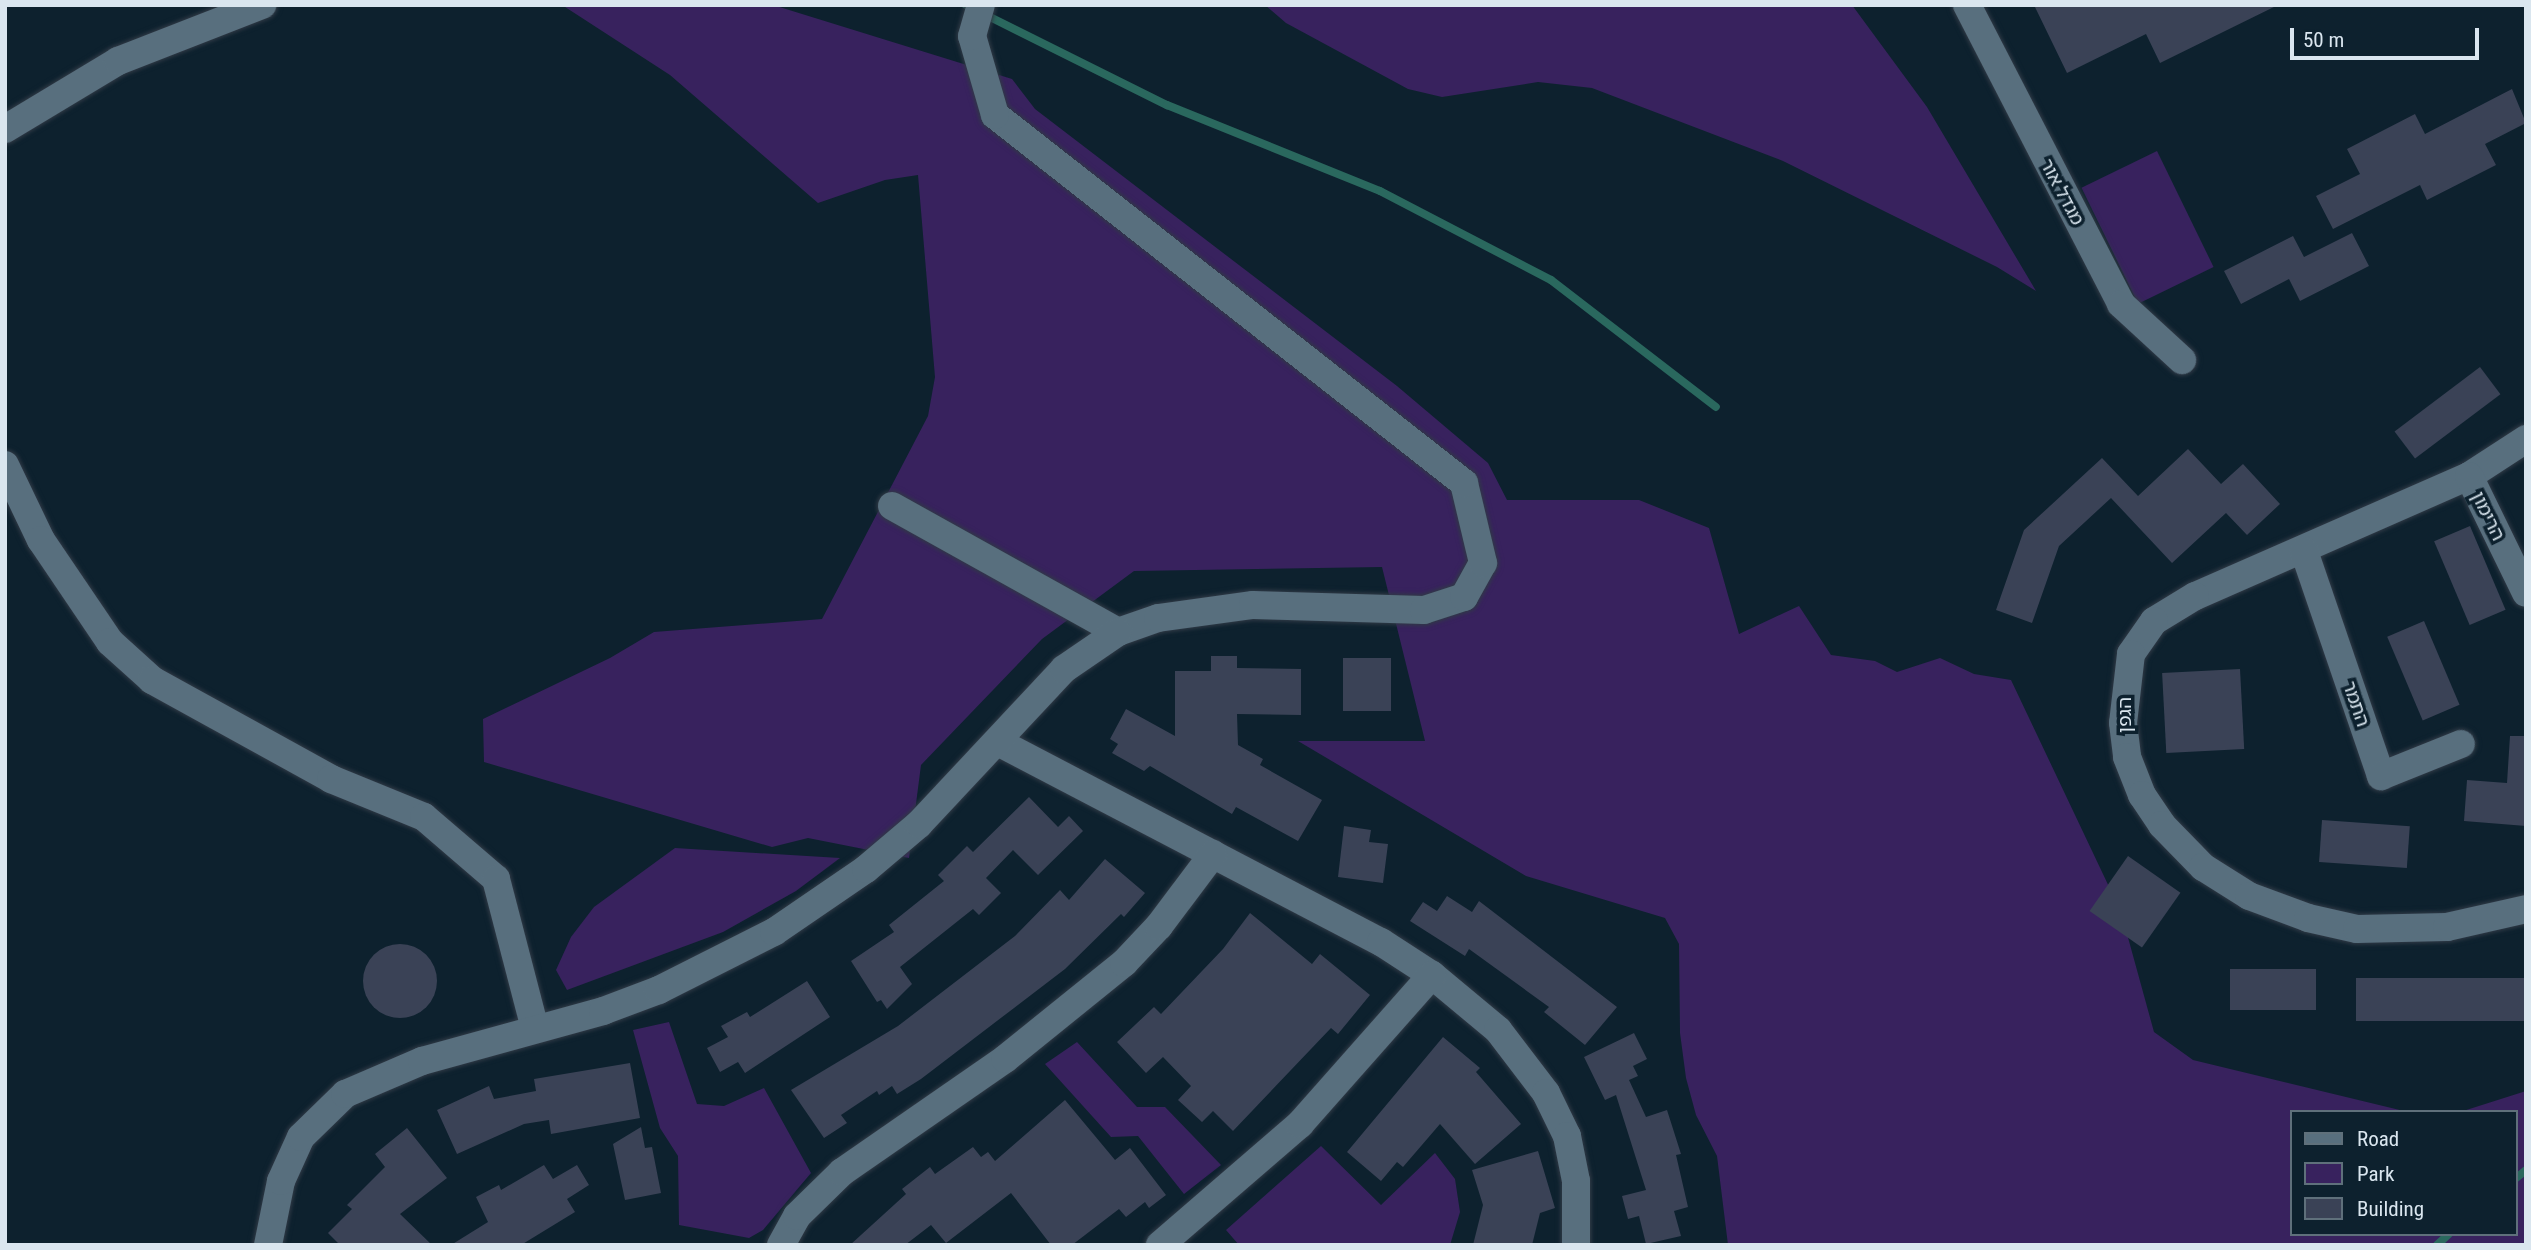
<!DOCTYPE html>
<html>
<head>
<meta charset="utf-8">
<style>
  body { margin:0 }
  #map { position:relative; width:2531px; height:1250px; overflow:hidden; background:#0d212e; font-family:"Roboto Condensed","Noto Sans Hebrew",sans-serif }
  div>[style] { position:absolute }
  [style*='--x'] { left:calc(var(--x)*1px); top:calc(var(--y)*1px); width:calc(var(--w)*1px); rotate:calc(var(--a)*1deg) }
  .green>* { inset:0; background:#38225e; transform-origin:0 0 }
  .stream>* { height:8px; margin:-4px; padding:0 4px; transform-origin:4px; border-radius:4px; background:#2a685e }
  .building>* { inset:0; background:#3a4256; transform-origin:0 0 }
  .round { border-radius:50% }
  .roads { filter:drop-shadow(0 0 2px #303a46) drop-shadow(0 0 2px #303a46) }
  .minor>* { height:28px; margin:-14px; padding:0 14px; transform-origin:14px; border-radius:14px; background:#586f7e }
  span { translate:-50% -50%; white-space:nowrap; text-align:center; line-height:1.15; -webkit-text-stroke:7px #0d212e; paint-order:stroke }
  .street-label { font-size:19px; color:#dae6ef }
  .frame { position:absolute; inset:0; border:7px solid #dae6ef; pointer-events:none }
  .legend { position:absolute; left:2290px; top:1110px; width:228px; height:126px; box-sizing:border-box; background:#0d212e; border:2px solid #5f707b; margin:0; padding:9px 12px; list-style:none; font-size:21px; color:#dae6ef }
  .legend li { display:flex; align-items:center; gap:14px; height:35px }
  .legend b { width:35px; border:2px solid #5f707b }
  .scale { position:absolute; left:2290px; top:28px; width:189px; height:32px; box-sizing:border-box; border:4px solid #dae6ef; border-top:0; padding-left:9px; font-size:21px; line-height:24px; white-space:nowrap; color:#dae6ef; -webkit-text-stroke:5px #0d212e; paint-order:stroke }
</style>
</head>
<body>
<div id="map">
  <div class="green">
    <div style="clip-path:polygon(562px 5px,773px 5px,1012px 79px,1035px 109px,1397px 386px,1488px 463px,1507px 500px,1639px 500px,1709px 528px,1739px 634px,1799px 606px,1831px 655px,1875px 661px,1897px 672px,1940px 658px,1974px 674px,2011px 680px,2121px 912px,2154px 1032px,2193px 1060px,2408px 1112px,2291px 1112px,2291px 1234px,2515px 1234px,2515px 1112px,2460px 1112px,2526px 1091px,2526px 1245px,1728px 1245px,1717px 1156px,1696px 1115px,1686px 1078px,1680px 1033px,1679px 944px,1665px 918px,1526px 876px,1298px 741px,1425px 741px,1382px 567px,1134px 571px,1042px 639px,921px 765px,909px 858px,808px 838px,772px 847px,484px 762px,483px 719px,610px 658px,654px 632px,822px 619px,928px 416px,935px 377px,918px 175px,885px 180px,818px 203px,670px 75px)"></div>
    <div style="clip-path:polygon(1265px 5px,1852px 5px,1927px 107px,2036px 291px,1997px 267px,1783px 161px,1592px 88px,1538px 82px,1442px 97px,1408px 89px,1286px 23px)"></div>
    <div style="left:2157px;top:151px;width:129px;height:84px;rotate:64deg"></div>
    <div style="clip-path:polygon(675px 848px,840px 858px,796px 891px,723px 932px,567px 990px,556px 970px,571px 937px,594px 907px)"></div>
    <div style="clip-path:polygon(669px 1022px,697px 1104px,724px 1106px,764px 1088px,811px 1173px,763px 1230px,749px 1238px,679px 1225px,678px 1156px,660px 1128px,633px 1030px)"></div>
    <div style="clip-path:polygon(1077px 1042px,1137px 1107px,1165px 1107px,1221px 1165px,1184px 1194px,1138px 1136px,1111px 1137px,1045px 1064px)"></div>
    <div style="clip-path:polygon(1321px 1146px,1381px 1205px,1435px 1153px,1455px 1179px,1460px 1212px,1450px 1245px,1239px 1245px,1226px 1230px)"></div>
  </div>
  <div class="stream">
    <div style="--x:966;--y:5;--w:225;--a:26.5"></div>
    <div style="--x:1167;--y:105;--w:230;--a:22"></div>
    <div style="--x:1380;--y:191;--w:193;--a:27.5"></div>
    <div style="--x:1551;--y:280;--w:208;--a:37.6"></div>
    <div style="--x:2515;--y:1179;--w:14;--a:-39"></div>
    <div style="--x:2437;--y:1245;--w:16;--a:-43"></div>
  </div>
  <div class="building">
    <div style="clip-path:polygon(2034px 5px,2278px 5px,2160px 63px,2146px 34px,2067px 73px)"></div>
    <div style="clip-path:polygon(2512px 89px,2526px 123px,2485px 144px,2496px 165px,2427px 200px,2420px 185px,2333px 229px,2316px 196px,2360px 174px,2347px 149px,2415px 114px,2425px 134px)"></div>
    <div style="clip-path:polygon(2352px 233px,2369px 266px,2300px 301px,2289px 279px,2241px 304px,2224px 271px,2293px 236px,2304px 257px)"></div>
    <div style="left:2480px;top:367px;width:34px;height:107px;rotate:53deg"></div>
    <div style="clip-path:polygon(2188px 449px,2221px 484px,2243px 464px,2280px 504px,2247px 535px,2226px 513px,2172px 563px,2111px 498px,2059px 546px,2032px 623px,1996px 610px,2024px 530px,2102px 458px,2138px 496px)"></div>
    <div style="left:2470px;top:526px;width:91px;height:39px;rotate:67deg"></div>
    <div style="left:2424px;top:621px;width:91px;height:40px;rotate:67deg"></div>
    <div style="clip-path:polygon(1211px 656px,1237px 656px,1237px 668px,1301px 669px,1301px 715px,1237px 714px,1238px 745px,1263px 759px,1260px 765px,1322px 800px,1298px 841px,1236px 807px,1232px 814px,1150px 766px,1144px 771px,1112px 753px,1118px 744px,1110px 739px,1126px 709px,1175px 736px,1175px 671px,1211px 671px)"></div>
    <div style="left:1343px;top:658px;width:48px;height:53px"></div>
    <div style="left:2240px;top:669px;width:80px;height:78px;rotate:87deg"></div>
    <div style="clip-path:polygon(2510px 736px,2526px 736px,2526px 826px,2464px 821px,2467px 780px,2507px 783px)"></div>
    <div style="clip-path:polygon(1029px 797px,1058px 827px,1069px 816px,1083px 831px,1038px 875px,1013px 850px,986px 878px,1001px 893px,979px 915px,973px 909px,900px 967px,912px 984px,887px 1009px,881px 1000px,877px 1002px,851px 961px,894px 932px,889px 925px,944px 881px,938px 875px,967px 846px,973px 852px)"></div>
    <div style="left:2322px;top:820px;width:88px;height:42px;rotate:4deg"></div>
    <div style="clip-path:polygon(1344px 826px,1371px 830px,1369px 842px,1388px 844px,1383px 883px,1338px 877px)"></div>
    <div style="left:2128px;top:856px;width:64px;height:67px;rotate:35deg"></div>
    <div style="clip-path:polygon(1105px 859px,1145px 893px,1124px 917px,1121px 914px,1065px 969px,921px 1079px,897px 1094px,892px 1086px,879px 1095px,877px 1091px,841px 1115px,847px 1123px,824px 1138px,791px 1090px,898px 1026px,1015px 936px,1060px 890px,1069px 900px)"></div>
    <div style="clip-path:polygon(1447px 896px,1472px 912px,1479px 901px,1617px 1007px,1585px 1045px,1544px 1012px,1549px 1007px,1469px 949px,1465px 956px,1410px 921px,1423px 902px,1437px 911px)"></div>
    <div style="clip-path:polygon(1250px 913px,1312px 964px,1320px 954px,1370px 995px,1338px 1034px,1331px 1028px,1233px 1131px,1213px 1111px,1202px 1122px,1178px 1100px,1191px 1086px,1163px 1057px,1146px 1073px,1117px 1042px,1154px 1007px,1161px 1014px,1223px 949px)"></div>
    <div class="round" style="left:363px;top:944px;width:74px;height:74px"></div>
    <div style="left:2230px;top:969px;width:86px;height:41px"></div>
    <div style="left:2526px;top:978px;width:43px;height:170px;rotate:90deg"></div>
    <div style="clip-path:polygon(807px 981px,830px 1017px,745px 1073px,738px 1062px,720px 1072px,707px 1048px,728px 1037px,721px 1026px,747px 1012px,750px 1017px)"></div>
    <div style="clip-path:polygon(1634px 1033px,1647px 1059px,1633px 1066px,1638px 1076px,1629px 1080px,1646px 1117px,1667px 1110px,1681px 1154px,1676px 1155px,1688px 1207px,1674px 1211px,1681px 1236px,1646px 1244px,1639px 1216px,1628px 1219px,1622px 1196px,1646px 1190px,1616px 1095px,1605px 1100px,1584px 1057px)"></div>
    <div style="clip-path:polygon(1443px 1037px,1480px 1068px,1476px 1072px,1521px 1124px,1475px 1164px,1440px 1124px,1403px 1167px,1397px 1162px,1381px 1181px,1347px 1152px)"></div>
    <div style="clip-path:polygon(630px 1063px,640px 1118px,551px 1134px,549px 1120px,524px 1124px,457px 1154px,437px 1110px,489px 1086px,494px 1099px,536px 1091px,534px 1079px)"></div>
    <div style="clip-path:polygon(1065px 1100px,1115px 1160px,1130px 1148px,1166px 1195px,1149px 1208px,1145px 1202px,1126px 1217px,1119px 1209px,1072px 1245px,1051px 1245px,1011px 1193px,946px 1243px,931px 1225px,905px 1245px,850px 1245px,906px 1194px,902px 1189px,930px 1167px,935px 1174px,973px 1147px,981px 1157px,988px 1152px,995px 1161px)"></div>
    <div style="clip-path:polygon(641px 1127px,645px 1148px,652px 1147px,661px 1193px,625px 1200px,613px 1144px)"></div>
    <div style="clip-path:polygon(407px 1128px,447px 1178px,400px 1214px,432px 1245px,340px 1245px,328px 1233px,352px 1209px,347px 1205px,385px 1167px,375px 1154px)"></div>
    <div style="clip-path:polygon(1538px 1151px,1555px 1208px,1540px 1213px,1532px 1245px,1473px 1245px,1483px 1205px,1472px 1170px)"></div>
    <div style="clip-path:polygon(544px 1165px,553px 1179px,577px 1165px,589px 1185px,567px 1199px,575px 1212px,521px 1245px,451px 1245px,488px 1222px,476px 1197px,499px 1185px,501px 1190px)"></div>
  </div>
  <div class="roads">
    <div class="minor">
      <div style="--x:1967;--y:5;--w:336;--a:62.7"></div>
      <div style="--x:2121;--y:304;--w:83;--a:42.6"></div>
      <div style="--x:5;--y:129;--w:132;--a:-31"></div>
      <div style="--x:118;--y:61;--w:155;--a:-21.3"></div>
      <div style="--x:2526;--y:439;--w:68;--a:147"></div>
      <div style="--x:2469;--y:476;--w:299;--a:156.3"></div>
      <div style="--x:2195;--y:596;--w:48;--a:148.6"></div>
      <div style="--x:2154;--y:621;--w:40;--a:124.9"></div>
      <div style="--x:2131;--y:654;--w:69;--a:96.6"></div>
      <div style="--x:2123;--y:723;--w:34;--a:83"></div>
      <div style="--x:2127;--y:757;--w:41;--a:68.5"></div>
      <div style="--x:2142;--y:795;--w:36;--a:56"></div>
      <div style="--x:2162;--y:825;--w:59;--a:45.7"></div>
      <div style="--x:2203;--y:867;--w:54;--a:32.2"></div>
      <div style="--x:2249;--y:896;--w:63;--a:20.4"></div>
      <div style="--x:2308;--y:918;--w:50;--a:12.7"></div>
      <div style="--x:2357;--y:929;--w:90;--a:-1.3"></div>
      <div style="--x:2447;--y:927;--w:81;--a:-12.8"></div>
      <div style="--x:5;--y:465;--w:83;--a:64.4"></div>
      <div style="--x:41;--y:540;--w:123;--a:55.9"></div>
      <div style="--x:110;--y:642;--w:57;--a:42.1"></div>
      <div style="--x:152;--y:680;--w:205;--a:28.9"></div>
      <div style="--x:331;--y:779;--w:100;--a:22.2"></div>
      <div style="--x:424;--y:817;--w:95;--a:40.7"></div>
      <div style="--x:496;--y:879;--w:155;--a:75.4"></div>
      <div style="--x:2469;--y:476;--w:130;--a:64"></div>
      <div style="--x:892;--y:506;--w:259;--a:29.1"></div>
      <div style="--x:1118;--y:632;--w:42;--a:-19.3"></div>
      <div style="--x:1158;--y:618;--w:96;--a:-7.8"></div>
      <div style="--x:1253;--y:605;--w:171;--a:1.7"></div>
      <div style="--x:1424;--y:610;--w:42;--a:-18"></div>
      <div style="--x:1464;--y:597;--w:39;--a:-61"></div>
      <div style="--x:1483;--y:563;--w:82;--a:-103.4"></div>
      <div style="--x:1464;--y:483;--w:596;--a:-141.88"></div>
      <div style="--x:995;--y:115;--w:82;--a:-106.2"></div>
      <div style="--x:972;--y:36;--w:32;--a:-74"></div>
      <div style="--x:2304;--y:551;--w:238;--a:71.1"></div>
      <div style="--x:2381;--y:776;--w:86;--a:-21.8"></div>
      <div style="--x:998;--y:742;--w:432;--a:27.6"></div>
      <div style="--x:1381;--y:942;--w:61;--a:32.9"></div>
      <div style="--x:1432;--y:975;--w:86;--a:39.8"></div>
      <div style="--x:1498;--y:1030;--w:79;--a:52.7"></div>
      <div style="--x:1546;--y:1093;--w:48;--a:64"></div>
      <div style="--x:1567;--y:1136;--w:46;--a:78.7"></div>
      <div style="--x:1576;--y:1181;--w:64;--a:90"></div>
      <div style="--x:268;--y:1245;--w:65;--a:-78.5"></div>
      <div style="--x:281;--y:1181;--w:48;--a:-65.6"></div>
      <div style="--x:301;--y:1137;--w:62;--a:-44.3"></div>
      <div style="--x:345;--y:1094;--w:84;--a:-23.2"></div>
      <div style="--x:422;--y:1061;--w:188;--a:-15.4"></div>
      <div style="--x:603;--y:1011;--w:60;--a:-20.6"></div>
      <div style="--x:659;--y:990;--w:129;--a:-26.8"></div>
      <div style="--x:774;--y:932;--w:112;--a:-34.4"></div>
      <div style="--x:866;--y:869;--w:70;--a:-40.3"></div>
      <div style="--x:919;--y:824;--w:212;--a:-46.9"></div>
      <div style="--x:1064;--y:669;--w:65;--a:-34.4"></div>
      <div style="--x:781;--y:1245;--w:33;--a:-61"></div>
      <div style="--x:797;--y:1216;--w:63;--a:-44.4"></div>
      <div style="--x:842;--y:1172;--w:198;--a:-34.7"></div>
      <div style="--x:1005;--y:1059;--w:153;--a:-38.9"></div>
      <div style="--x:1124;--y:963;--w:51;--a:-46.6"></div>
      <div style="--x:1159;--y:926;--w:90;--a:-53.1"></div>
      <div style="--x:1160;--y:1245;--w:185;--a:-40.8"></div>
      <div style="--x:1300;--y:1124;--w:199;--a:-48.5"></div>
    </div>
  </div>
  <div class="street-label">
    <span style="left:2062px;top:192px;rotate:62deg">מגדל אור</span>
    <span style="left:2488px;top:516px;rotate:64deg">הרימון</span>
    <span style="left:2356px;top:704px;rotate:71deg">התמר</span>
    <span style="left:2125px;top:715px;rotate:-90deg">הגפן</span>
  </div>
  <div class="frame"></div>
  <ul class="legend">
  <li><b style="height:9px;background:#586f7e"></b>Road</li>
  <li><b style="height:19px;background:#38225e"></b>Park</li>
  <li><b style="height:19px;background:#3a4256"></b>Building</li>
  </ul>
  <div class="scale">50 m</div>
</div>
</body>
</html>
